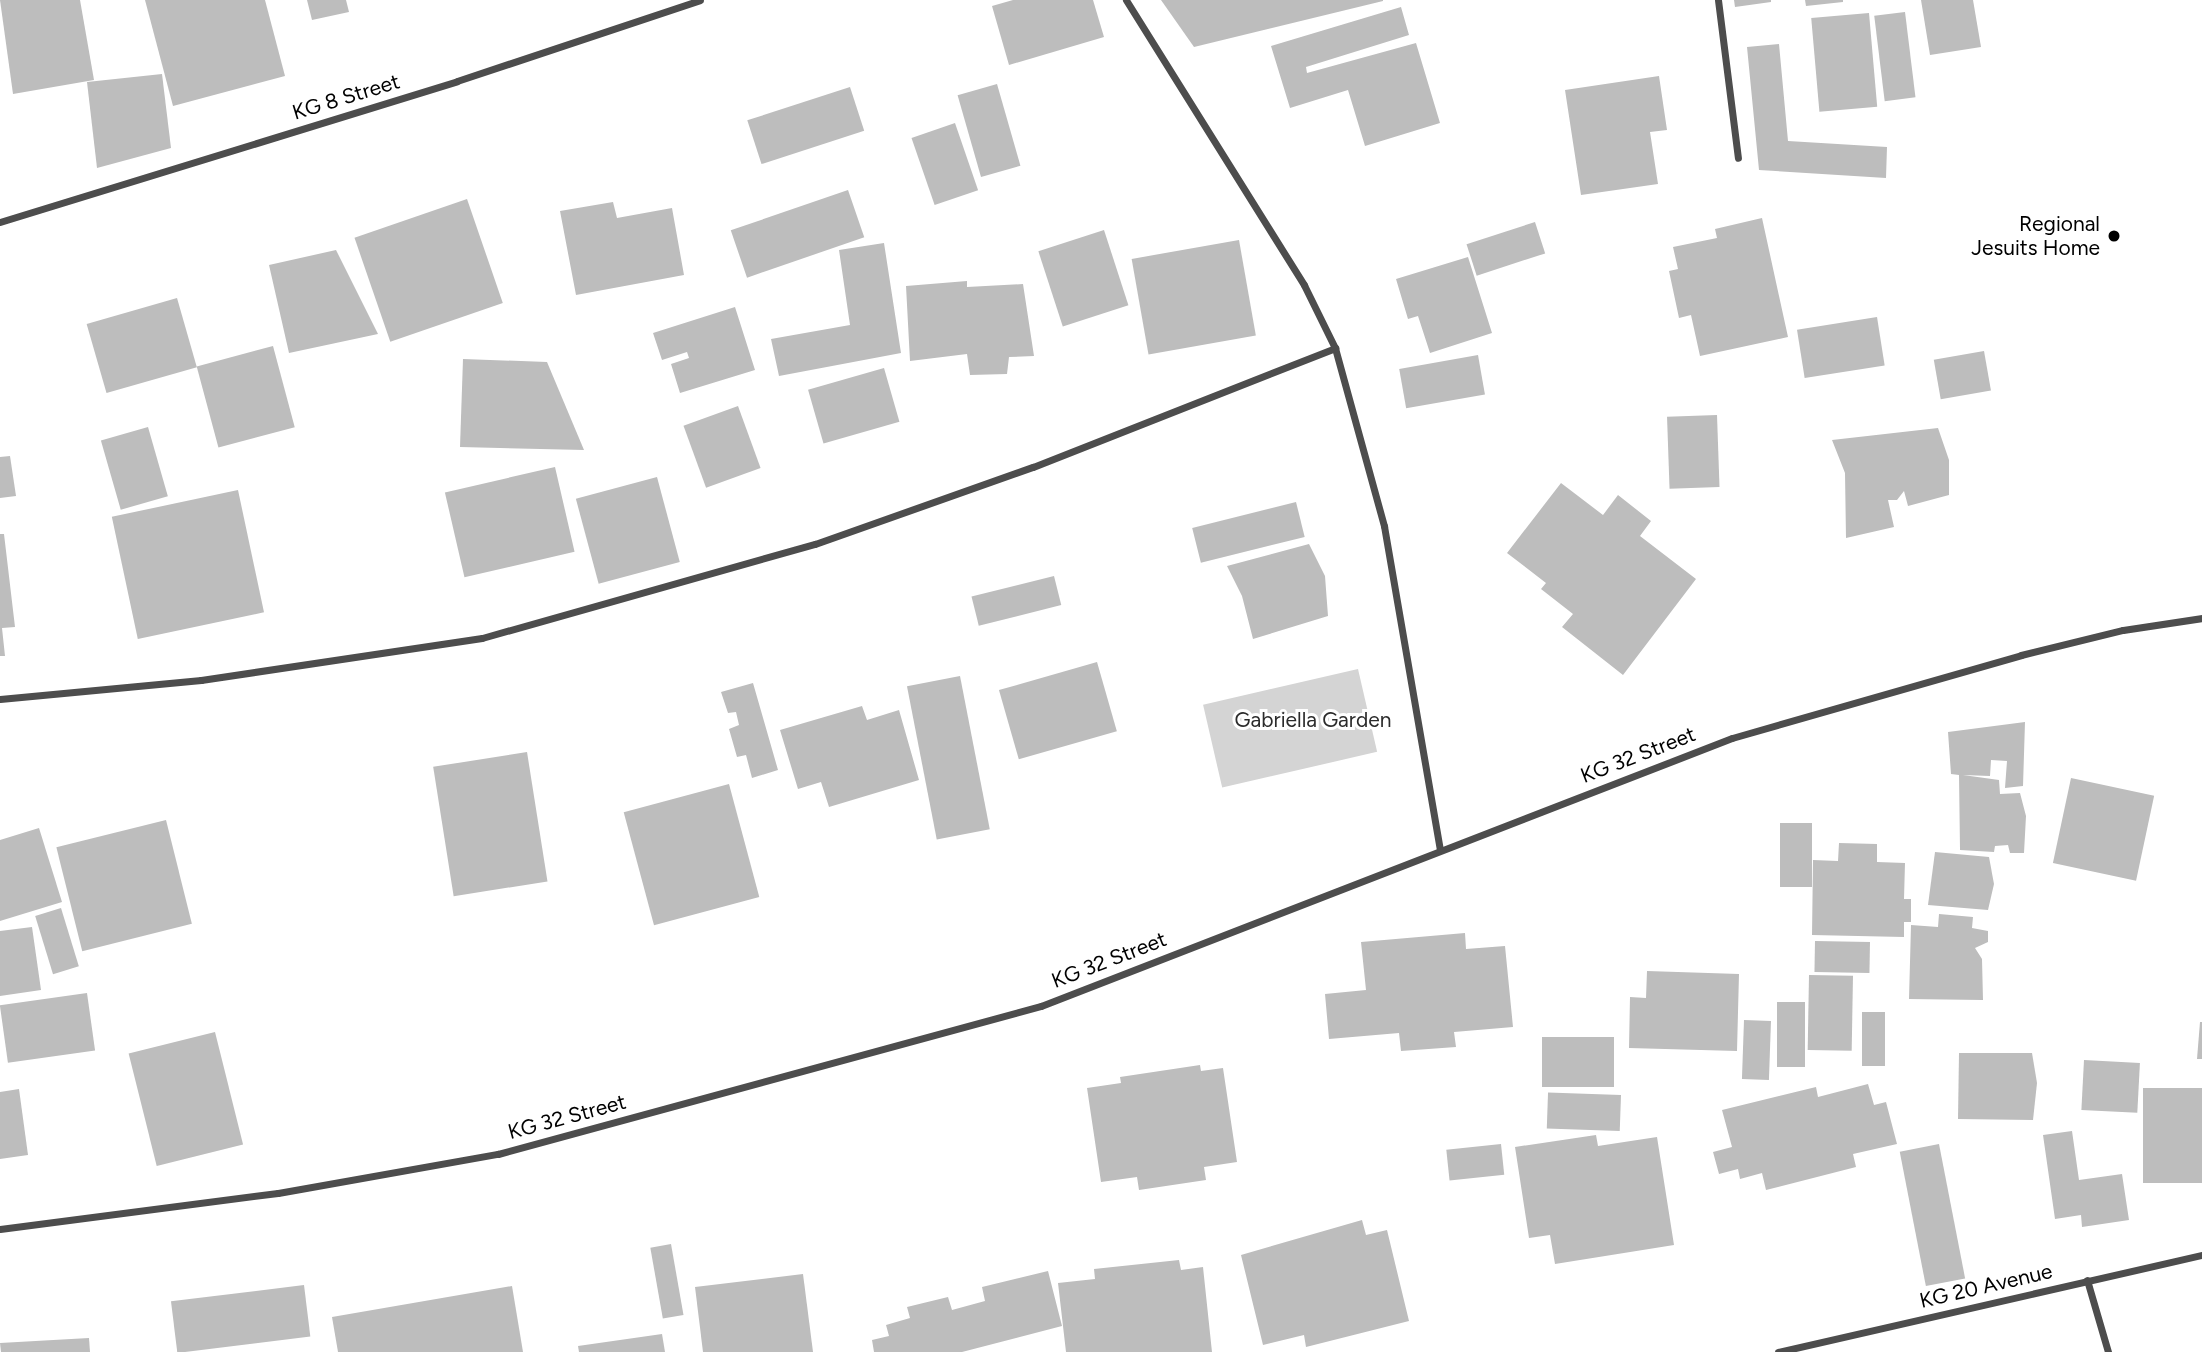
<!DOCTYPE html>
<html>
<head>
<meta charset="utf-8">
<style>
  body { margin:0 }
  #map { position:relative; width:2202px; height:1352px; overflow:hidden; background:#fff; font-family:Figtree,sans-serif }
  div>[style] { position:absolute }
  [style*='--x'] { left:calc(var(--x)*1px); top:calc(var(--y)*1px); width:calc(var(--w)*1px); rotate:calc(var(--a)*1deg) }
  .green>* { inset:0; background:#d4d4d4; transform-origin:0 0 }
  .building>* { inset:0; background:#bdbdbd; transform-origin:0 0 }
  .street>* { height:7px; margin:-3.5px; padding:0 3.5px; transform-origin:3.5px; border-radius:3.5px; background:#4d4d4d }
  .dots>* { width:19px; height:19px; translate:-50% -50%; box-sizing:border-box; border:4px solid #fff; border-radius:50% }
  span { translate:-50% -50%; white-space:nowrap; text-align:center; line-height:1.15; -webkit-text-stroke:6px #fff; paint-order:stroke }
  .street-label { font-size:21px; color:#000 }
  .poi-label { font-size:21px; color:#000 }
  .right { translate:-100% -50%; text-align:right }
  .park-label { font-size:21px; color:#2b2b2b }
</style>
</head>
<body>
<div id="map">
  <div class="green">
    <div style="left:1358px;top:669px;width:85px;height:159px;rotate:77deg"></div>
  </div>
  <div class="building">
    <div style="clip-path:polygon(0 0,80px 0,94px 80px,13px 94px)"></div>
    <div style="clip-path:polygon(145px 0,265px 0,285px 76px,173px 106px)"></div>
    <div style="clip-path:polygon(307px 0,346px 0,349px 12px,312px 20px)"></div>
    <div style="clip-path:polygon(1013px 0,1093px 0,1104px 37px,1009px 65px,992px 6px)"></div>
    <div style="clip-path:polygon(1161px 0,1383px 0,1383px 1px,1194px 47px)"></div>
    <div style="clip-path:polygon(1734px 0,1771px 0,1771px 2px,1735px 7px)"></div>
    <div style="clip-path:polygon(1805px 0,1843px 0,1843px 2px,1806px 6px)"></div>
    <div style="clip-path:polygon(1921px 0,1973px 0,1981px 47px,1930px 55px)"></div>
    <div style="clip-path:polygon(1401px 7px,1409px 35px,1306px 67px,1307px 73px,1416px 43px,1440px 123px,1365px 146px,1348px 90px,1290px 108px,1271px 46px)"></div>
    <div style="left:1905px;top:12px;width:86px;height:31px;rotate:83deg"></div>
    <div style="left:1869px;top:13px;width:94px;height:58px;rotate:85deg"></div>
    <div style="clip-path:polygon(1779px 44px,1788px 141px,1887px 147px,1886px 178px,1759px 170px,1747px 47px)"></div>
    <div style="clip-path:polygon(162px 74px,171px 148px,97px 168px,87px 82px)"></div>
    <div style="clip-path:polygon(1659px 76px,1667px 130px,1650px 132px,1658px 184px,1581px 195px,1565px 90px)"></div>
    <div style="left:997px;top:84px;width:85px;height:41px;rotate:74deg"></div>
    <div style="left:850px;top:87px;width:46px;height:108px;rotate:72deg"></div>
    <div style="left:955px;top:123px;width:71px;height:46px;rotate:71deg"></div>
    <div style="left:848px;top:190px;width:50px;height:124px;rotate:71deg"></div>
    <div style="left:467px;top:199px;width:110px;height:119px;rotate:71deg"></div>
    <div style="clip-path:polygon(613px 202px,617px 218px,672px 208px,684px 275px,576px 295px,560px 211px)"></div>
    <div style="clip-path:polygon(1762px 218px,1788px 337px,1700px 356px,1691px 315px,1679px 318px,1669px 271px,1678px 269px,1673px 247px,1717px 238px,1715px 229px)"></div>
    <div style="left:1535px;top:222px;width:33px;height:72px;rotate:72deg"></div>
    <div style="left:1104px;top:230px;width:79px;height:69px;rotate:72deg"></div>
    <div style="left:1239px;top:240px;width:97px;height:109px;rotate:80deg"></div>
    <div style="clip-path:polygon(884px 243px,901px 353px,779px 376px,771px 339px,850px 325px,839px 250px)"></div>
    <div style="clip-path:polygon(336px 250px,378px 334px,289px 353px,269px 265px)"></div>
    <div style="clip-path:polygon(1468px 257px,1492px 333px,1430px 353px,1418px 316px,1408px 319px,1396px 279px)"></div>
    <div style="clip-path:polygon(967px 281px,967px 287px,1023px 284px,1034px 356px,1009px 357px,1007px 374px,970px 375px,967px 354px,910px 361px,906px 286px)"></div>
    <div style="left:177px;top:298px;width:72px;height:94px;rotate:74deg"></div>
    <div style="clip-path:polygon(735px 307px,755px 370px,680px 393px,671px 364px,689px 358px,687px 352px,662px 360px,653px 333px)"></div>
    <div style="left:1877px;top:317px;width:49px;height:81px;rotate:81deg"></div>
    <div style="left:273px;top:346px;width:84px;height:79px;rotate:75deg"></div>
    <div style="left:1984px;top:351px;width:40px;height:51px;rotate:80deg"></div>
    <div style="left:1478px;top:355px;width:40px;height:80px;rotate:80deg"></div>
    <div style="clip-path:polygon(463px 359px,547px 362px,584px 450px,460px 447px)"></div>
    <div style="left:884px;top:368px;width:56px;height:79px;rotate:74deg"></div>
    <div style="left:738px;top:406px;width:66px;height:58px;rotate:70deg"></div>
    <div style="left:1717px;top:415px;width:72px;height:50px;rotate:88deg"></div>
    <div style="left:148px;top:427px;width:72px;height:49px;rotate:74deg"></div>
    <div style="clip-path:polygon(1938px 428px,1949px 460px,1949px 495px,1908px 506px,1904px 491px,1897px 500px,1888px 500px,1894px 527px,1846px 538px,1845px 473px,1832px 440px)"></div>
    <div style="clip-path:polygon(10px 456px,16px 496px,0 498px,0 457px)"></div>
    <div style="left:555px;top:467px;width:87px;height:113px;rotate:77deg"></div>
    <div style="left:657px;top:477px;width:88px;height:84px;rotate:75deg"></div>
    <div style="clip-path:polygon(1561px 483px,1603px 515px,1618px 495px,1651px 521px,1640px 536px,1696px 579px,1623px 675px,1562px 627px,1573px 614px,1541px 589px,1546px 583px,1507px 553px)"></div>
    <div style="left:238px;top:490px;width:125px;height:129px;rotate:78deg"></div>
    <div style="left:1296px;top:502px;width:36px;height:107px;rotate:76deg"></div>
    <div style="clip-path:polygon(0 534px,4px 534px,15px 627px,2px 628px,5px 656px,0 656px)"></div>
    <div style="clip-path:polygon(1309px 544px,1325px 576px,1328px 616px,1253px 639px,1242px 596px,1227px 566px)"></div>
    <div style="left:1054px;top:576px;width:30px;height:85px;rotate:76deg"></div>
    <div style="left:1097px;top:662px;width:72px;height:102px;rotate:74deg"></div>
    <div style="left:960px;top:676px;width:156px;height:54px;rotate:79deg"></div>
    <div style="clip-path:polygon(753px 683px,778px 770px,752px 778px,746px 755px,737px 757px,729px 729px,739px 725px,736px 712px,728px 713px,721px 692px)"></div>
    <div style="clip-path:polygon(862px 706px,867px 720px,899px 710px,919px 780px,829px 807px,821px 782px,798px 789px,780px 730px)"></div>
    <div style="clip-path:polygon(2025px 722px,2023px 786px,2005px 788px,2007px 761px,1991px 760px,1990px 776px,1963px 775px,1999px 780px,2000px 794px,2020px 793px,2026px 816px,2024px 853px,2010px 853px,2008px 845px,1995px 846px,1994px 852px,1960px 850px,1959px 775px,1951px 774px,1948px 732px)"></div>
    <div style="left:527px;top:752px;width:131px;height:95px;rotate:81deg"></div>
    <div style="left:2071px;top:778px;width:85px;height:87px;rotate:12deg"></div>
    <div style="left:729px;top:784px;width:117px;height:109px;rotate:75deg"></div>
    <div style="left:166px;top:820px;width:107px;height:113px;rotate:76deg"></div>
    <div style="left:1780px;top:823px;width:32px;height:64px"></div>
    <div style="clip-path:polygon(39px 828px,62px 902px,0 921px,0 840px)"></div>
    <div style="clip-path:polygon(1839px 843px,1877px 844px,1877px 862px,1905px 863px,1904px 899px,1911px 899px,1911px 922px,1904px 922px,1904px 937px,1812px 935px,1813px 860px,1838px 861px)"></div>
    <div style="clip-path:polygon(1935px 852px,1989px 857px,1994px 884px,1988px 910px,1928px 905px)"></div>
    <div style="left:61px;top:908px;width:61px;height:27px;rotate:73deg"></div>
    <div style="clip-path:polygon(1939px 914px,1973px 917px,1972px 928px,1988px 931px,1988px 942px,1975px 948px,1982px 959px,1983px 1000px,1909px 999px,1911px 925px,1938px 927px)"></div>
    <div style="clip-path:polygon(32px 927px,41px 990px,0 996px,0 931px)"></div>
    <div style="clip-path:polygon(1465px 933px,1466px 949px,1505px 946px,1513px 1027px,1454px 1032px,1456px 1047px,1401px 1051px,1399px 1033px,1329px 1039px,1325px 994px,1366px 990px,1361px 942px)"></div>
    <div style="left:1815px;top:941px;width:55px;height:31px;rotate:1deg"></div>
    <div style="clip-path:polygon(1647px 971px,1739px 974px,1737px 1051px,1629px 1048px,1630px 997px,1646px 998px)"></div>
    <div style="left:1809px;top:975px;width:44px;height:75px;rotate:1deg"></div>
    <div style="left:87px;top:993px;width:58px;height:88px;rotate:82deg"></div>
    <div style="left:1777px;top:1002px;width:28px;height:65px"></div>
    <div style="left:1862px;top:1012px;width:23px;height:54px"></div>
    <div style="left:1744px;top:1020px;width:27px;height:59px;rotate:2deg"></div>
    <div style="clip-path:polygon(2200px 1022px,2202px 1022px,2202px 1059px,2197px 1059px)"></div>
    <div style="left:215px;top:1032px;width:116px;height:89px;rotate:76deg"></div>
    <div style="left:1542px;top:1037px;width:72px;height:50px"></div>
    <div style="clip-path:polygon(1959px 1053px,2032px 1053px,2037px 1083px,2033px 1120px,1958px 1119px)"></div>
    <div style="left:2084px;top:1060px;width:56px;height:50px;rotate:3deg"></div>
    <div style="clip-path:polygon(1200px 1065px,1201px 1071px,1223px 1068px,1237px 1162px,1204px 1167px,1206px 1180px,1139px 1190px,1137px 1177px,1101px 1182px,1087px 1088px,1121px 1083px,1120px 1077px)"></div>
    <div style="clip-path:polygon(1868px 1084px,1874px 1105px,1886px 1102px,1897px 1144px,1853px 1154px,1856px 1167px,1766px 1190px,1762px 1173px,1740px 1179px,1738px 1169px,1719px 1174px,1713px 1152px,1732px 1147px,1722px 1110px,1816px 1087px,1818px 1097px)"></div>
    <div style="left:2202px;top:1088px;width:95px;height:59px;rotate:90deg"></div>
    <div style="clip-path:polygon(19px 1089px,28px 1155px,0 1159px,0 1092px)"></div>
    <div style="left:1621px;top:1095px;width:36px;height:73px;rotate:92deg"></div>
    <div style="clip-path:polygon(2072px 1131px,2079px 1180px,2122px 1174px,2129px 1220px,2082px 1227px,2081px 1215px,2055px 1219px,2043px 1135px)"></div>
    <div style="clip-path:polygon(1596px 1135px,1598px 1146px,1657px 1137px,1674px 1245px,1555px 1264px,1550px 1235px,1529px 1238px,1515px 1147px)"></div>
    <div style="left:1501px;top:1144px;width:31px;height:55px;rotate:84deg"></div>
    <div style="left:1939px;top:1144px;width:137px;height:40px;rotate:79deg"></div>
    <div style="clip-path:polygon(1362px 1220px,1366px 1235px,1387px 1230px,1409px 1321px,1306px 1347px,1304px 1335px,1263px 1345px,1241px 1255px)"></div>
    <div style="left:671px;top:1244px;width:72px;height:21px;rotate:80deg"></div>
    <div style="clip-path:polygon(1179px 1260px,1181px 1270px,1203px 1267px,1212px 1352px,1066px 1352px,1058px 1283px,1095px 1279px,1094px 1269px)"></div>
    <div style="clip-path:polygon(1048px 1271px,1062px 1326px,962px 1352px,874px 1352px,872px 1340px,889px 1336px,886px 1325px,910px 1318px,907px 1307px,948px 1297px,952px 1310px,985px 1301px,982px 1287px)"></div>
    <div style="clip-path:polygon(803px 1274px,813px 1352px,703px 1352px,695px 1287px)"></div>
    <div style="left:304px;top:1285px;width:52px;height:134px;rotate:83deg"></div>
    <div style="clip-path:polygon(512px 1286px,523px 1352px,338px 1352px,332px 1317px)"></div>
    <div style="clip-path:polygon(662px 1334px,665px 1352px,579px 1352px,578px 1346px)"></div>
    <div style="clip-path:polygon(89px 1338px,90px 1352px,1px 1352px,0 1343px)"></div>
  </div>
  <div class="street">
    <div style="--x:1126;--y:0;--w:336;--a:58"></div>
    <div style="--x:1304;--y:285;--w:70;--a:63.8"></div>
    <div style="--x:1335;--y:348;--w:185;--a:74.6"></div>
    <div style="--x:1384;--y:526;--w:328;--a:80.2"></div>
    <div style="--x:1718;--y:0;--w:159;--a:82.8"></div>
    <div style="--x:0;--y:222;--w:478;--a:-17.1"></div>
    <div style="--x:457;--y:81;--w:256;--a:-18.4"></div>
    <div style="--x:0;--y:699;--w:202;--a:-5.4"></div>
    <div style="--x:201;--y:680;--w:284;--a:-8.5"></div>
    <div style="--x:482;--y:638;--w:346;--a:-15.8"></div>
    <div style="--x:815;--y:544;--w:231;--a:-19.5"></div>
    <div style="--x:1033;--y:467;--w:325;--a:-21.5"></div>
    <div style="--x:0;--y:1229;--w:280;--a:-7.4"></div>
    <div style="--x:278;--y:1193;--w:223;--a:-10.1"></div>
    <div style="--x:498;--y:1154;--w:563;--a:-15.25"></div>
    <div style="--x:1041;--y:1006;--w:741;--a:-21.2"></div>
    <div style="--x:1732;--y:738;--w:301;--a:-16"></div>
    <div style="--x:2021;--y:655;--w:105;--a:-13.8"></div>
    <div style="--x:2123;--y:630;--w:80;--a:-8.6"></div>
    <div style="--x:2087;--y:1280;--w:75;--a:73.7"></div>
    <div style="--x:1778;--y:1352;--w:435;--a:-12.9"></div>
  </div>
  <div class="dots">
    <div style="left:2114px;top:236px;background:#000"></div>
  </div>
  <div class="street-label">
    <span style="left:346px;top:97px;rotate:-17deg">KG 8 Street</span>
    <span style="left:1638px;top:755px;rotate:-21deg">KG 32 Street</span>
    <span style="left:1109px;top:960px;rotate:-21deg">KG 32 Street</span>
    <span style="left:567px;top:1117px;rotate:-15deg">KG 32 Street</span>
    <span style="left:1986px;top:1286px;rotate:-13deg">KG 20 Avenue</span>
  </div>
  <div class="poi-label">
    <span class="right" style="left:2100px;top:236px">Regional<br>Jesuits Home</span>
  </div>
  <div class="park-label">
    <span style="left:1313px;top:720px">Gabriella Garden</span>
  </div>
</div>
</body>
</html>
